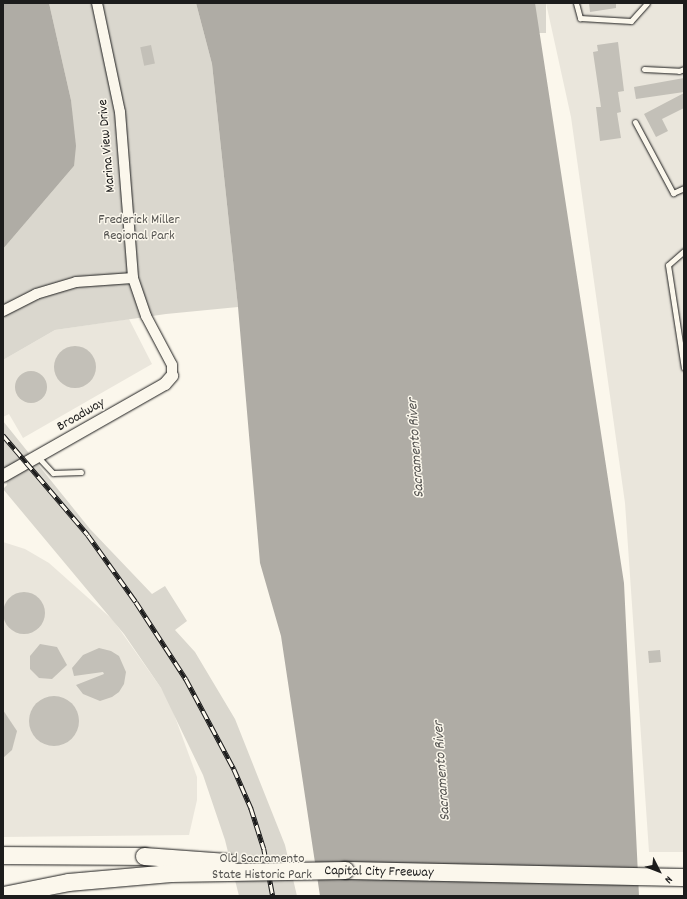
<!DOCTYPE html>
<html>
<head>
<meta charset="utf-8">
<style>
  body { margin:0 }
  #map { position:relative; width:687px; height:899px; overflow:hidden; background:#fbf7ec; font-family:Dekko,sans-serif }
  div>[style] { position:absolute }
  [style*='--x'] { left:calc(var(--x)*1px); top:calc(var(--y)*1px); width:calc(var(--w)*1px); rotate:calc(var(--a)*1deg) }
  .built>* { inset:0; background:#eae6dc }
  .green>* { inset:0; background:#dad7ce; transform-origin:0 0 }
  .water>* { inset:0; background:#afaca5 }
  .building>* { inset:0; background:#c3c0b8; transform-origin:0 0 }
  .round { border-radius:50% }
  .roads { filter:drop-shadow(0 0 1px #1c1c1c) drop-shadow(0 0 1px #1c1c1c) }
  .service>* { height:5px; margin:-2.5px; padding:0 2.5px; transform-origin:2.5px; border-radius:2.5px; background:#fbf7ec }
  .minor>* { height:10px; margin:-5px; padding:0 5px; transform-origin:5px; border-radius:5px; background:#fbf7ec }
  .tertiary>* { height:12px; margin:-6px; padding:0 6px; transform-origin:6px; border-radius:6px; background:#fbf7ec }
  .motorway>* { height:17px; margin:-8.5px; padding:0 8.5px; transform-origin:8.5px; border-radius:8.5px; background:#fbf7ec }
  .rail>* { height:4.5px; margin-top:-2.25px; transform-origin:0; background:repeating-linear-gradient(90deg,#fbf7ec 0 9px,#1c1c1c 0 18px); box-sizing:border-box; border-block:1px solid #1c1c1c }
  .bridges { filter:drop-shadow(0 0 1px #1c1c1c) drop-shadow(0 0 1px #1c1c1c) }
  .motorway-bridge>* { height:17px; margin:-8.5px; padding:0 8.5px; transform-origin:8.5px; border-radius:8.5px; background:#fbf7ec }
  span { translate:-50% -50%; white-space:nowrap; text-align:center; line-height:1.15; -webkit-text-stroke:3px #fbf7ec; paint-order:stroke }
  .street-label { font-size:14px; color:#1c1c1c }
  .park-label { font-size:14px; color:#555451 }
  .water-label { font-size:15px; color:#575653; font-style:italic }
  .frame { position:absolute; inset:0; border:4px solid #1c1c1c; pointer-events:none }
  .north { position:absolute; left:639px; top:851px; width:40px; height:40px; -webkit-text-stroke:3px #fbf7ec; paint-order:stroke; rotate:132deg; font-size:11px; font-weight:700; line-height:16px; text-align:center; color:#1c1c1c }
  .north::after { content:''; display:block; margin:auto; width:14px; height:18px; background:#1c1c1c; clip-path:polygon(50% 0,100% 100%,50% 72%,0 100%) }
</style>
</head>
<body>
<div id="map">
  <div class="built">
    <div style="clip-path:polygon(546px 3px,684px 3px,684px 852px,649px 852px,625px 503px,571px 117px)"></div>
    <div style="clip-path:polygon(129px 319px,152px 364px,23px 438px,9px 414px,3px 417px,3px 360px,55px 330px)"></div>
    <div style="clip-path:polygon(3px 542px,25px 549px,49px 563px,113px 620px,161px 688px,171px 706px,197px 777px,197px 800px,189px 835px,3px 837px)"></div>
  </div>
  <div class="green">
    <div style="clip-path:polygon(49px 3px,196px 3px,212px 64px,238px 307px,166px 314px,55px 330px,3px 360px,3px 249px,74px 166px,71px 100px)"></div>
    <div style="left:535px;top:3px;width:11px;height:30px"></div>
    <div style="clip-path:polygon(3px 421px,90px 529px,152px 594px,165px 586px,187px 621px,175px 630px,195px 652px,235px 719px,285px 845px,297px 896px,239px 896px,225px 840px,203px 775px,161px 688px,124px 634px,3px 489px,7px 485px,3px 469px)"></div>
  </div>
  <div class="water">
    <div style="clip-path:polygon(3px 3px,49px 3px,71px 100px,76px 146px,74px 166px,3px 249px)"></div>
    <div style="clip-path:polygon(196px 3px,535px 3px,624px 583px,639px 896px,320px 896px,281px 636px,260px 563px,238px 307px,212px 64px)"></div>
  </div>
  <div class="building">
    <div style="clip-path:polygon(589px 3px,616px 3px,616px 8px,590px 12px)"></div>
    <div style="clip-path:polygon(618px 42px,624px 91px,618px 92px,621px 112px,617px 113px,621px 138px,600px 141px,596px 107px,601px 107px,593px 52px,598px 51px,597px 45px)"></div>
    <div style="left:151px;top:45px;width:19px;height:11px;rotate:78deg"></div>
    <div style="clip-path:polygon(684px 78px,684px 92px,636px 99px,634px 87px)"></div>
    <div style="clip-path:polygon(684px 93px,684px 108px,662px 119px,668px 131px,656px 137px,644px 114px)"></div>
    <div class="round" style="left:54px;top:346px;width:42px;height:42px"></div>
    <div class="round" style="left:15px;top:371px;width:32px;height:32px"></div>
    <div class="round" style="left:3px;top:592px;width:42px;height:42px"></div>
    <div style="clip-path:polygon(40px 644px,57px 647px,67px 665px,52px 679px,39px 678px,30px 669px,30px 656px)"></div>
    <div style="clip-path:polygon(99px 648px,111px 651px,119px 656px,126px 672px,124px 684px,119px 692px,112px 697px,100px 701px,83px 694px,76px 685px,104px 674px,103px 672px,74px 676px,72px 668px,83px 655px)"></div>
    <div style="left:660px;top:650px;width:12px;height:12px;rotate:85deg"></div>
    <div class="round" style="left:29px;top:696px;width:50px;height:50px"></div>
    <div style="clip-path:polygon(3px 710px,17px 731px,12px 750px,3px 758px)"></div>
  </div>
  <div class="roads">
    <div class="service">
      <div style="--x:576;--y:3;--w:16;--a:75"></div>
      <div style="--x:580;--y:18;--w:51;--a:3.4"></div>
      <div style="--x:631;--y:21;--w:24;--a:-48"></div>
      <div style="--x:644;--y:69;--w:35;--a:3"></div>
      <div style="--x:679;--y:71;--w:5;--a:-22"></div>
      <div style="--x:635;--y:122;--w:81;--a:61.8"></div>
      <div style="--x:673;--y:193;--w:12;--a:-24"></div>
      <div style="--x:684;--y:251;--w:21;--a:139"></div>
      <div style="--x:668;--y:265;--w:104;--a:81.2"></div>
      <div style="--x:38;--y:457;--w:22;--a:47"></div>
      <div style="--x:53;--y:473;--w:28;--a:-2"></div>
    </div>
    <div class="minor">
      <div style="--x:97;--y:3;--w:111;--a:78.1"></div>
      <div style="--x:120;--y:112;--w:167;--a:85.5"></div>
      <div style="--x:133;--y:278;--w:40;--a:71.1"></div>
      <div style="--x:146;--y:316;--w:55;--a:62"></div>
      <div style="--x:172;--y:365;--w:11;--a:90"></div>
      <div style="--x:3;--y:311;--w:37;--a:-27"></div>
      <div style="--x:36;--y:294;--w:42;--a:-16.7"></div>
      <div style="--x:76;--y:282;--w:57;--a:-4"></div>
    </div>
    <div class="tertiary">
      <div style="--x:3;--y:476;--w:186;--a:-29.6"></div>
      <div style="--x:165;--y:384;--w:11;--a:-49"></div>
    </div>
    <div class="motorway">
      <div style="--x:3;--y:855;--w:141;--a:0.4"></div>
      <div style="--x:345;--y:870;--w:339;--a:1.2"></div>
    </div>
  </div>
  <div class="rail">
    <div style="--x:3;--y:435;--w:131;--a:49.6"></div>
    <div style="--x:88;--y:535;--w:82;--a:54.4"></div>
    <div style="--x:136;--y:602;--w:92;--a:57"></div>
    <div style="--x:186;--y:679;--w:102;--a:61.9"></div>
    <div style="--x:234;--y:769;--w:43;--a:66.4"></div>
    <div style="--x:251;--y:808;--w:43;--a:72.4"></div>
    <div style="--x:264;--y:849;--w:48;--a:79.2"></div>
  </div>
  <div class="bridges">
    <div class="motorway-bridge">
      <div style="--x:144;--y:856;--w:83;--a:4.1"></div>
      <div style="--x:3;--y:895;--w:66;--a:-11.3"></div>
      <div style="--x:68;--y:882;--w:103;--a:-5"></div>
      <div style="--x:171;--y:873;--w:174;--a:-1"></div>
    </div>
  </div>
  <div class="street-label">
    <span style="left:107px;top:146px;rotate:-95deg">Marina View Drive</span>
    <span style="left:81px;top:415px;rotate:-30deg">Broadway</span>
    <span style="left:379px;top:872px;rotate:1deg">Capital City Freeway</span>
  </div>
  <div class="park-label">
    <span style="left:139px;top:228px">Frederick Miller<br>Regional Park</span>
    <span style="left:262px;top:867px">Old Sacramento<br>State Historic Park</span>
  </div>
  <div class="water-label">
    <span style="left:417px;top:448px;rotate:-94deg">Sacramento River</span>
    <span style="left:443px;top:771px;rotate:-94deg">Sacramento River</span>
  </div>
  <div class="frame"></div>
  <div class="north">N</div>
</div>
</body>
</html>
